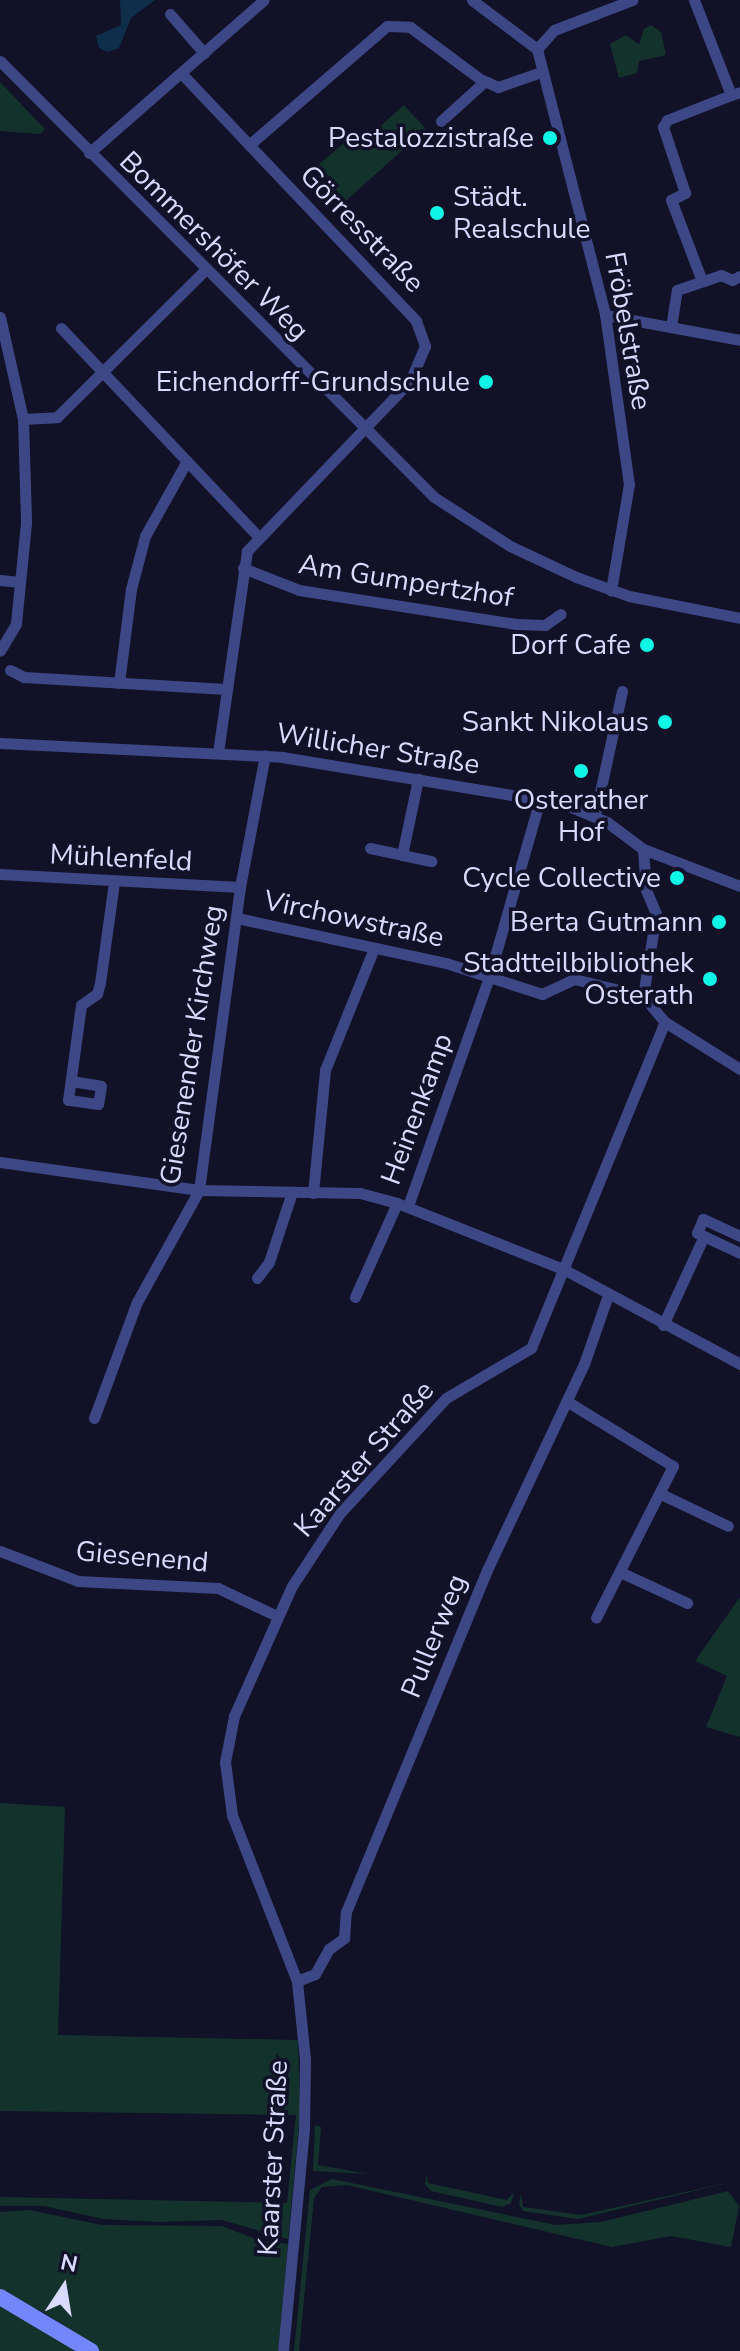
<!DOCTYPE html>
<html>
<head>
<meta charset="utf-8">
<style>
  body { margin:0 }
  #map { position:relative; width:740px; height:2351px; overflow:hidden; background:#111128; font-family:"Nunito Sans",sans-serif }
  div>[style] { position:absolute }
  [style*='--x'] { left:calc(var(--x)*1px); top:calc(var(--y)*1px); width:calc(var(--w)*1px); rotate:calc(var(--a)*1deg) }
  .green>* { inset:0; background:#14322c }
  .water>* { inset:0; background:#0f2e49 }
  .minor>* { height:11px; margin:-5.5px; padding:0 5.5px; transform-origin:5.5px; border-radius:5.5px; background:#3e4785 }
  .secondary>* { height:16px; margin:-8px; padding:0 8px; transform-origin:8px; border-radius:8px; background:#7487fa }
  .dots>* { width:22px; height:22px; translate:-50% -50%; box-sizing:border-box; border:4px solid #111128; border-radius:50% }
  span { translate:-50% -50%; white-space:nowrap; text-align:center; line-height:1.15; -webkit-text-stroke:7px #111128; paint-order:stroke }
  .poi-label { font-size:28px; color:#d9dbfe }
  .right { translate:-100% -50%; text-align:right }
  .left { translate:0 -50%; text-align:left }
  .street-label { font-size:28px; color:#d9dbfe }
  .north { position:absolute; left:24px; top:2247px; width:80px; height:80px; -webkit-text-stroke:6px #111128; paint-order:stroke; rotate:12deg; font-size:22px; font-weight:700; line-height:32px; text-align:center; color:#d9dbfe }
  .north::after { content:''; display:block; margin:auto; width:28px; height:36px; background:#d9dbfe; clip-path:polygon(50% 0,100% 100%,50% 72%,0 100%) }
</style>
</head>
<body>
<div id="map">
  <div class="green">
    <div style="clip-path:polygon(651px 25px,661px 32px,666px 55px,639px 61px,637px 73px,619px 78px,610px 44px,626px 35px,639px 44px,644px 29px)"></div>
    <div style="clip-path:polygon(0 82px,45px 129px,40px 134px,0 131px)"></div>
    <div style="clip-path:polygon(404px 105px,426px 129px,340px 206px,330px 195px,337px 188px,317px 166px,344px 143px,352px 151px)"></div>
    <div style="clip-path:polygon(740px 1597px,740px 1737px,706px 1727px,727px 1676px,695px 1661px)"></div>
    <div style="clip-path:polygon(0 1803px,65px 1807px,58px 2035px,298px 2040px,300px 2114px,288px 2239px,222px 2220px,156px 2222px,103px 2219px,44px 2206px,0 2206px,0 2197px,287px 2203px,296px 2115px,0 2111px)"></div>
    <div style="clip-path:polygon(315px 2125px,321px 2127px,318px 2165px,368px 2174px,313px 2171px)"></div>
    <div style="clip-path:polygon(427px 2174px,428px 2183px,507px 2200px,514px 2192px,511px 2203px,502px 2207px,431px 2191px,425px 2184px)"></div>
    <div style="clip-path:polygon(332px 2179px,556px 2225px,601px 2222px,728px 2191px,739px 2206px,731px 2247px,671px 2236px,612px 2247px,347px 2185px,322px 2187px,314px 2198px,299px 2351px,294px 2351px,310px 2190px)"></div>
    <div style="clip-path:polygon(740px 2180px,578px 2219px,523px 2211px,519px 2204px,521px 2194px,523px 2207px,581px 2215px)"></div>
    <div style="clip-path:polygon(29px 2210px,102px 2225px,222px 2226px,258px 2240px,288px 2244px,278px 2351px,100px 2351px,45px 2313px,0 2291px,0 2212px)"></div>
    <div style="clip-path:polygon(0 2302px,83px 2351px,0 2351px)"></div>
  </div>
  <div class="water">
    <div style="clip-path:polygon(120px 0,155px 0,131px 18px,119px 48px,107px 52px,99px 48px,96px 36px,121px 25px)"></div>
  </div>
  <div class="minor">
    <div style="--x:472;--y:0;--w:81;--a:37"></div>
    <div style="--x:694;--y:0;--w:102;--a:68.7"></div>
    <div style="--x:731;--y:95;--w:9;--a:-18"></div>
    <div style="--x:170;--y:14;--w:52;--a:48.9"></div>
    <div style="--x:537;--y:49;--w:274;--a:75.6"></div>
    <div style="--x:605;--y:314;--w:172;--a:82"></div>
    <div style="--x:629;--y:484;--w:108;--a:99.6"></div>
    <div style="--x:537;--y:49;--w:25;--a:-48"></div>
    <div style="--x:554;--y:30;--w:84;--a:-21"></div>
    <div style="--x:0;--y:61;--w:615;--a:45.13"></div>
    <div style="--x:434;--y:497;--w:90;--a:32.8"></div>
    <div style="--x:510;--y:546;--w:73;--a:25.2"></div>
    <div style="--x:576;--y:577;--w:56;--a:19.7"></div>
    <div style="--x:629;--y:596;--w:113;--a:11.2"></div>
    <div style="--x:181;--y:73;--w:342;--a:46.5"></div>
    <div style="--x:416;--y:321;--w:27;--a:70"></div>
    <div style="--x:425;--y:346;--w:38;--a:113"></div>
    <div style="--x:410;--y:381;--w:236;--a:133.8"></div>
    <div style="--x:247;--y:551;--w:203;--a:98.2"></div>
    <div style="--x:441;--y:121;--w:58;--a:-42.2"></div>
    <div style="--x:249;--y:145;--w:182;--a:-40.8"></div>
    <div style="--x:387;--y:26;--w:23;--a:2"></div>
    <div style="--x:410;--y:27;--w:87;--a:36.6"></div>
    <div style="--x:480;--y:79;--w:20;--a:24"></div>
    <div style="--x:498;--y:87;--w:46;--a:-19.2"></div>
    <div style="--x:89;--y:153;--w:232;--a:-41.2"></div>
    <div style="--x:702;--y:281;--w:87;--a:-110.9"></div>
    <div style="--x:671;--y:200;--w:16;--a:-27"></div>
    <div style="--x:685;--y:193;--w:70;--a:-108.4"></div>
    <div style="--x:663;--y:127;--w:8;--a:-60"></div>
    <div style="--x:667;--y:120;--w:69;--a:-21.3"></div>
    <div style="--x:605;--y:315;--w:137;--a:10.5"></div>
    <div style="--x:0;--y:317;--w:105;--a:77.3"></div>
    <div style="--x:23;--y:419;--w:104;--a:88.3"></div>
    <div style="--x:26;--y:523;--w:101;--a:95.7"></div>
    <div style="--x:16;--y:624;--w:31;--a:121"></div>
    <div style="--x:671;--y:327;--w:37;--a:-81"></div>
    <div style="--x:677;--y:290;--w:46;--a:-18.8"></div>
    <div style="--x:721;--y:275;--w:12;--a:24"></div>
    <div style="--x:732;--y:280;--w:9;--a:-27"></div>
    <div style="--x:61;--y:328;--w:286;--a:46.6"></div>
    <div style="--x:23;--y:419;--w:34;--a:-3"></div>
    <div style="--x:57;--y:417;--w:207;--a:-44.8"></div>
    <div style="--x:243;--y:568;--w:60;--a:21.4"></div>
    <div style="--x:299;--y:590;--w:220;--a:8.9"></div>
    <div style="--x:516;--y:624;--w:29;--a:2"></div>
    <div style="--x:545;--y:625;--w:19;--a:-35"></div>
    <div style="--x:0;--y:580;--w:20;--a:6"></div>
    <div style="--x:10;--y:670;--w:16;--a:27"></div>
    <div style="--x:24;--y:677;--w:202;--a:3.4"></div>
    <div style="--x:119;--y:683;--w:95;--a:-82.7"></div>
    <div style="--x:131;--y:589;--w:55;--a:-75.2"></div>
    <div style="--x:145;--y:536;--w:86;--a:-60.8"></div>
    <div style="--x:0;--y:743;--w:282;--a:2.8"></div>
    <div style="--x:282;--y:757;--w:283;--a:9.4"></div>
    <div style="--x:561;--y:803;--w:50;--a:22.4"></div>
    <div style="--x:607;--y:822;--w:45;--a:36.9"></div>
    <div style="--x:643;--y:849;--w:104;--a:20.9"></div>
    <div style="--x:595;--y:815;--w:127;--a:-77.7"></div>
    <div style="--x:370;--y:848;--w:33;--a:12"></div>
    <div style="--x:402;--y:855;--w:78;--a:-78.1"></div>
    <div style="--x:643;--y:849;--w:41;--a:85.8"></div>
    <div style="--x:646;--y:890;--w:26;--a:67"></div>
    <div style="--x:656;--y:914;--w:83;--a:99"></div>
    <div style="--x:643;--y:996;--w:34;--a:50"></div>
    <div style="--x:665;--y:1022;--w:89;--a:32.1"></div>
    <div style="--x:402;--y:855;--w:30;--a:12"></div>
    <div style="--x:0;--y:874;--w:240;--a:3.1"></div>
    <div style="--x:237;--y:918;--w:214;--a:12.2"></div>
    <div style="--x:446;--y:963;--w:101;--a:17.9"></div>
    <div style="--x:542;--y:994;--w:35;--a:-25"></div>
    <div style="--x:574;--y:979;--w:71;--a:13.8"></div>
    <div style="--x:71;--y:1081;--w:30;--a:9"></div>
    <div style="--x:101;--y:1086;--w:18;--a:99"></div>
    <div style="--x:98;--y:1104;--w:30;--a:-172"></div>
    <div style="--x:68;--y:1100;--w:96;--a:-82.2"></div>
    <div style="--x:81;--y:1005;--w:19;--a:-35"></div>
    <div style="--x:97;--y:994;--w:11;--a:-75"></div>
    <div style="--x:100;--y:983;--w:102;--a:-82.1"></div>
    <div style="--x:0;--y:1162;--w:201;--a:8"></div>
    <div style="--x:199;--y:1190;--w:161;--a:1.1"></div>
    <div style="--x:360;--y:1193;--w:38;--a:15"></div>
    <div style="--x:397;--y:1203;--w:181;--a:21.7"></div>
    <div style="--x:565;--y:1270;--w:199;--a:28.2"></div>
    <div style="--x:313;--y:1193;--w:124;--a:-84.4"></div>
    <div style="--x:325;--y:1070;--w:131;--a:-68.1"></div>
    <div style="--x:408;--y:1206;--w:243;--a:-70.5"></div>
    <div style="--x:489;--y:977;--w:185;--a:-74"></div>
    <div style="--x:740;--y:1236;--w:41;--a:-155.3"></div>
    <div style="--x:703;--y:1219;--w:15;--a:113"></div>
    <div style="--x:697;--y:1233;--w:47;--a:24.9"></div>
    <div style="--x:257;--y:1278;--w:20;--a:-53"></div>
    <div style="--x:269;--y:1262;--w:74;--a:-71.8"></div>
    <div style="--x:355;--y:1297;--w:103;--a:-65.9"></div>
    <div style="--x:663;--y:1325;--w:98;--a:-65.3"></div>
    <div style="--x:568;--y:1402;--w:123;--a:31.4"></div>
    <div style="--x:673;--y:1466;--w:170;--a:116.9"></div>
    <div style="--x:94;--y:1418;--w:124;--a:-69.7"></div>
    <div style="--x:137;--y:1302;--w:128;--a:-61"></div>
    <div style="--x:199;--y:1190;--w:306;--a:-82.3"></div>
    <div style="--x:240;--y:887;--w:134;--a:-79.3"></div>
    <div style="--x:661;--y:1494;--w:74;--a:25.5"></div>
    <div style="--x:0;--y:1551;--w:84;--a:21"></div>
    <div style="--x:78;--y:1581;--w:140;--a:2.9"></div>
    <div style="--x:218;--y:1588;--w:65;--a:25.4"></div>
    <div style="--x:620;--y:1572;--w:74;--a:24.8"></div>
    <div style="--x:297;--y:1981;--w:19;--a:-21"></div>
    <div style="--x:315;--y:1974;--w:29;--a:-61"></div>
    <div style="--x:329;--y:1949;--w:19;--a:-36"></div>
    <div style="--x:344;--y:1938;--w:26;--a:-86"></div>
    <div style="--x:346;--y:1912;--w:370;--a:-67.6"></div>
    <div style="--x:487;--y:1570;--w:228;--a:-64.8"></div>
    <div style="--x:584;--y:1364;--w:73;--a:-70.8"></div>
    <div style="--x:283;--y:2351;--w:222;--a:-84.6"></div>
    <div style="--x:304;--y:2130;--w:71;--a:-89.2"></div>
    <div style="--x:305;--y:2059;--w:78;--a:-95.9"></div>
    <div style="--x:297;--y:1981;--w:178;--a:-111.4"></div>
    <div style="--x:232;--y:1815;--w:53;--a:-97.5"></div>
    <div style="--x:225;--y:1762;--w:47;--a:-78.9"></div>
    <div style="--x:234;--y:1716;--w:142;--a:-66"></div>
    <div style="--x:292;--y:1586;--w:87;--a:-56.7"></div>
    <div style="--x:340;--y:1513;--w:156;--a:-47.3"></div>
    <div style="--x:446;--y:1398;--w:99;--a:-30.5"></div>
    <div style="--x:531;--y:1348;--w:352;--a:-67.7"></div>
  </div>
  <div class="secondary">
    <div style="--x:0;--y:2297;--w:106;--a:30.7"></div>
  </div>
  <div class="dots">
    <div style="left:550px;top:138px;background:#0df6e6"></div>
    <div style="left:437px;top:213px;background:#0df6e6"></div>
    <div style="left:486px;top:382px;background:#0df6e6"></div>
    <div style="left:647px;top:645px;background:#0df6e6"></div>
    <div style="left:665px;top:722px;background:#0df6e6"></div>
    <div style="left:581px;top:771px;background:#0df6e6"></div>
    <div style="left:677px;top:878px;background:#0df6e6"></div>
    <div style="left:719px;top:922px;background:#0df6e6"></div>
    <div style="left:710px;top:979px;background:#0df6e6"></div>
  </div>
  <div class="poi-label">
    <span class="right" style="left:534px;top:138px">Pestalozzistraße</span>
    <span class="left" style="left:453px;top:213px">Städt.<br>Realschule</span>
    <span class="right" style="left:470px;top:382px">Eichendorff-Grundschule</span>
    <span class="right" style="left:631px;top:645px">Dorf Cafe</span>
    <span class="right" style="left:649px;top:722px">Sankt Nikolaus</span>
    <span style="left:581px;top:816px">Osterather<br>Hof</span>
    <span class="right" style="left:661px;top:878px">Cycle Collective</span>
    <span class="right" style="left:703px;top:922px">Berta Gutmann</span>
    <span class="right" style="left:694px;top:979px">Stadtteilbibliothek<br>Osterath</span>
  </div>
  <div class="street-label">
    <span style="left:362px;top:229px;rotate:46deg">Görresstraße</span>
    <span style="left:214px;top:246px;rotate:45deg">Bommershöfer Weg</span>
    <span style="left:628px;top:331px;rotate:80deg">Fröbelstraße</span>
    <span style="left:406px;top:581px;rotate:9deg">Am Gumpertzhof</span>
    <span style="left:378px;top:749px;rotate:9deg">Willicher Straße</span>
    <span style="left:121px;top:858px;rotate:3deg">Mühlenfeld</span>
    <span style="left:354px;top:919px;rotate:12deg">Virchowstraße</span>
    <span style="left:192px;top:1045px;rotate:-81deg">Giesenender Kirchweg</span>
    <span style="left:417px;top:1109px;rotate:-70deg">Heinenkamp</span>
    <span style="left:364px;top:1459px;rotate:-49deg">Kaarster Straße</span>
    <span style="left:142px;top:1557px;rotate:5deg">Giesenend</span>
    <span style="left:434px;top:1636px;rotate:-68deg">Pullerweg</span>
    <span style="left:273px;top:2158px;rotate:-87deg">Kaarster Straße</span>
  </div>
  <div class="north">N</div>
</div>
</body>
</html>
